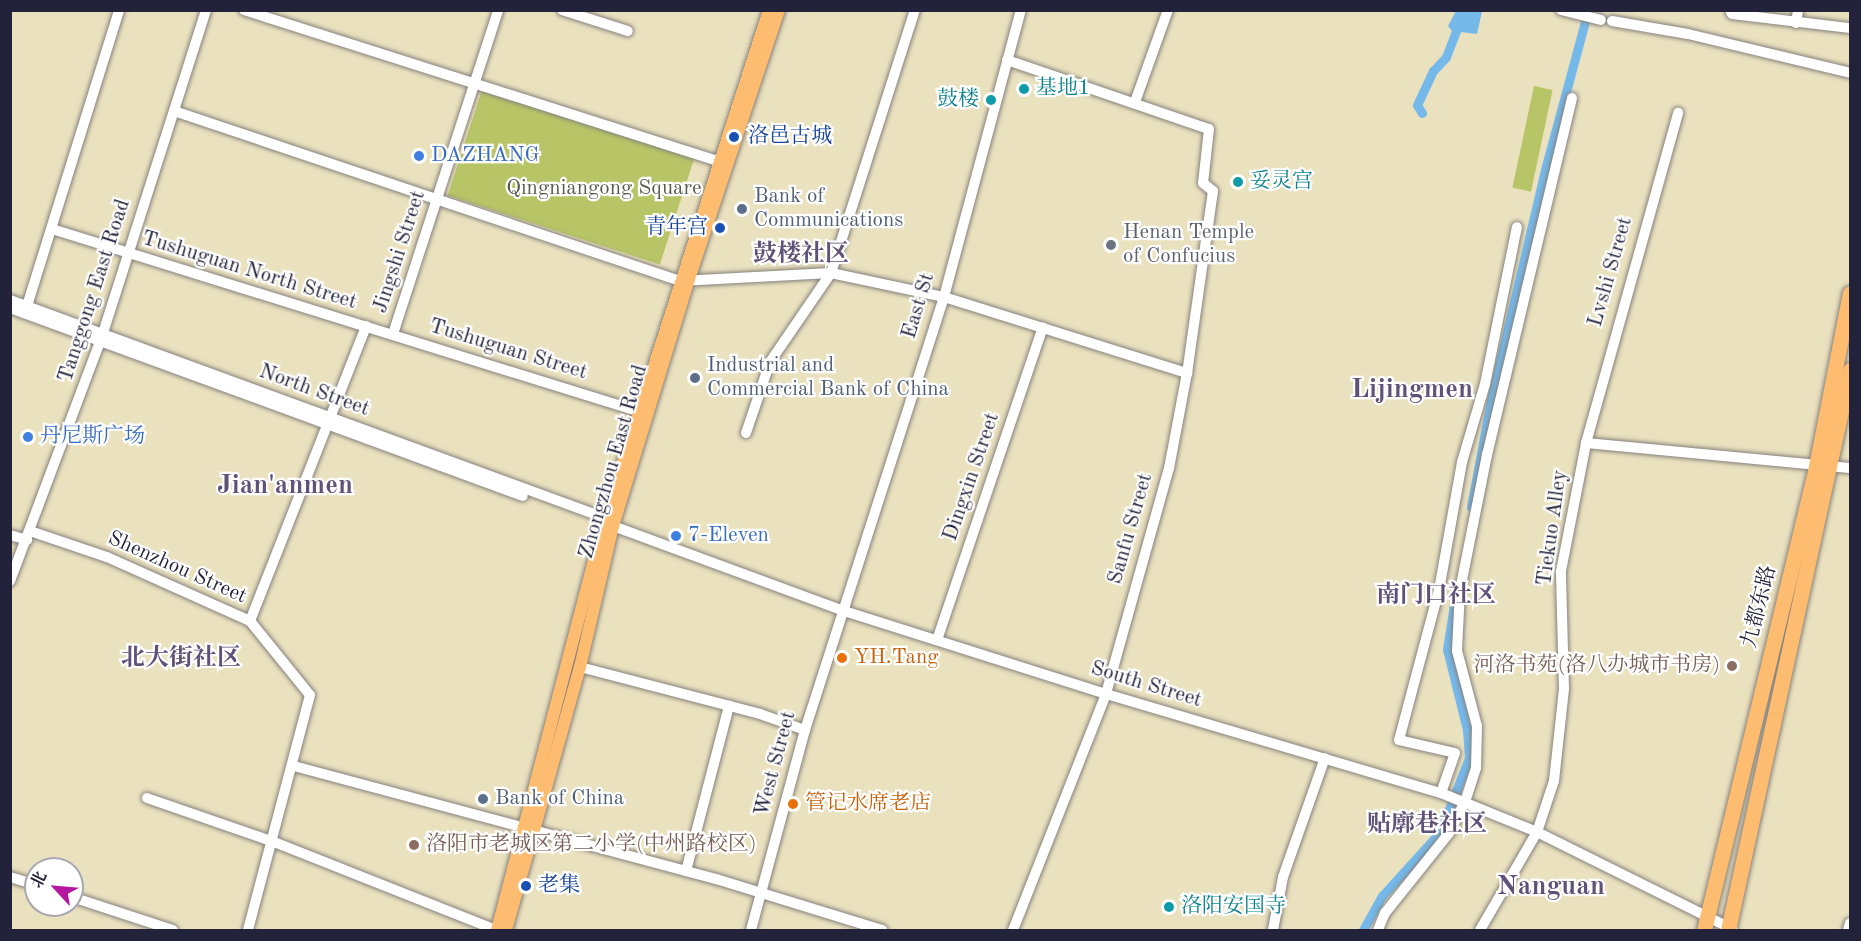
<!DOCTYPE html>
<html>
<head>
<meta charset="utf-8">
<style>
  body { margin:0 }
  #map { position:relative; width:1861px; height:941px; overflow:hidden; background:#eae1bf; font-family:"Old Standard TT","Noto Serif SC",serif }
  div>[style] { position:absolute }
  [style*='--x'] { left:calc(var(--x)*1px); top:calc(var(--y)*1px); width:calc(var(--w)*1px); rotate:calc(var(--a)*1deg) }
  .green>* { inset:0; background:#b8c567; transform-origin:0 0 }
  .water>* { inset:0; background:#75b8ea }
  .canal>* { height:9px; margin:-4.5px; padding:0 4.5px; transform-origin:4.5px; border-radius:4.5px; background:#75b8ea }
  .roads { filter:drop-shadow(0 0 2px #86827d) drop-shadow(0 0 2px #86827d) }
  .minor>* { height:10px; margin:-5px; padding:0 5px; transform-origin:5px; border-radius:5px; background:#fff }
  .major>* { height:12px; margin:-6px; padding:0 6px; transform-origin:6px; border-radius:6px; background:#febc70 }
  .highway>* { height:15px; margin:-7.5px; padding:0 7.5px; transform-origin:7.5px; border-radius:7.5px; background:#febc70 }
  .dots>* { width:16px; height:16px; translate:-50% -50%; box-sizing:border-box; border:3px solid #fff; border-radius:50% }
  span { translate:-50% -50%; white-space:nowrap; text-align:center; line-height:1.15; -webkit-text-stroke:4.5px #fff; paint-order:stroke }
  .culture-label { font-size:21px; color:#0d838f }
  .left { translate:0 -50%; text-align:left }
  .right { translate:-100% -50%; text-align:right }
  .transit-label { font-size:21px; color:#164399 }
  .shop-label { font-size:21px; color:#366cbe }
  .park-label { font-size:21px; color:#565b4a }
  .service-label { font-size:21px; color:#4e5e75 }
  .worship-label { font-size:21px; color:#5b616d }
  .street-label { font-size:21px; color:#22223b }
  .food-label { font-size:21px; color:#c56008 }
  .education-label { font-size:21px; color:#785e54 }
  .quarter-label { font-size:24px; color:#605178; font-weight:700 }
  .district-label { font-size:27px; color:#605178; font-weight:700 }
  .frame { position:absolute; inset:0; border:12px solid #22223b; pointer-events:none }
  .north { position:absolute; left:24px; top:857px; width:60px; height:60px; box-sizing:border-box; background:#fff; border:2px solid #a7a7b1; border-radius:50%; rotate:296deg; font-size:16px; font-weight:700; line-height:24px; text-align:center; color:#22223b }
  .north::after { content:''; display:block; margin:auto; width:21px; height:27px; background:#b5179e; clip-path:polygon(50% 0,100% 100%,50% 72%,0 100%) }
</style>
</head>
<body>
<div id="map">
  <div class="green">
    <div style="left:1534px;top:86px;width:19px;height:104px;rotate:12deg"></div>
    <div style="left:482px;top:90px;width:223px;height:111px;rotate:18deg"></div>
  </div>
  <div class="water">
    <div style="clip-path:polygon(1456px 11px,1482px 11px,1477px 34px,1452px 31px,1448px 26px)"></div>
  </div>
  <div class="canal">
    <div style="--x:1422;--y:113;--w:9;--a:-122"></div>
    <div style="--x:1417;--y:105;--w:38;--a:-65"></div>
    <div style="--x:1433;--y:71;--w:19;--a:-47"></div>
    <div style="--x:1446;--y:57;--w:28;--a:-69"></div>
    <div style="--x:1471;--y:507;--w:109;--a:-79.4"></div>
    <div style="--x:1491;--y:400;--w:240;--a:-76.8"></div>
    <div style="--x:1546;--y:166;--w:162;--a:-74.9"></div>
    <div style="--x:1363;--y:930;--w:39;--a:-61"></div>
    <div style="--x:1382;--y:896;--w:86;--a:-47.8"></div>
    <div style="--x:1440;--y:832;--w:79;--a:-68.6"></div>
    <div style="--x:1469;--y:758;--w:28;--a:-94"></div>
    <div style="--x:1467;--y:730;--w:83;--a:-103.9"></div>
    <div style="--x:1447;--y:649;--w:64;--a:-81"></div>
  </div>
  <div class="roads">
    <div class="minor">
      <div style="--x:244;--y:10;--w:507;--a:17.68"></div>
      <div style="--x:562;--y:10;--w:69;--a:17.7"></div>
      <div style="--x:1561;--y:10;--w:41;--a:14"></div>
      <div style="--x:1730;--y:10;--w:4;--a:63"></div>
      <div style="--x:1732;--y:14;--w:119;--a:6.8"></div>
      <div style="--x:1612;--y:21;--w:77;--a:9.7"></div>
      <div style="--x:1688;--y:34;--w:167;--a:13.5"></div>
      <div style="--x:1796;--y:23;--w:13;--a:-81"></div>
      <div style="--x:1007;--y:60;--w:213;--a:18.9"></div>
      <div style="--x:1209;--y:129;--w:54;--a:96.3"></div>
      <div style="--x:1203;--y:183;--w:13;--a:39"></div>
      <div style="--x:1213;--y:191;--w:184;--a:98.1"></div>
      <div style="--x:1187;--y:373;--w:97;--a:100.7"></div>
      <div style="--x:1169;--y:468;--w:235;--a:105.6"></div>
      <div style="--x:1106;--y:694;--w:254;--a:111.5"></div>
      <div style="--x:1135;--y:102;--w:98;--a:-70.3"></div>
      <div style="--x:174;--y:111;--w:534;--a:18.57"></div>
      <div style="--x:680;--y:281;--w:151;--a:-3"></div>
      <div style="--x:831;--y:273;--w:116;--a:12"></div>
      <div style="--x:944;--y:297;--w:255;--a:17.4"></div>
      <div style="--x:52;--y:229;--w:613;--a:17.28"></div>
      <div style="--x:10;--y:300;--w:634;--a:20.12"></div>
      <div style="--x:27;--y:306;--w:310;--a:-72.7"></div>
      <div style="--x:10;--y:308;--w:546;--a:20.13"></div>
      <div style="--x:393;--y:334;--w:341;--a:-72"></div>
      <div style="--x:746;--y:433;--w:75;--a:-71.3"></div>
      <div style="--x:770;--y:362;--w:108;--a:-55.6"></div>
      <div style="--x:831;--y:273;--w:276;--a:-72.3"></div>
      <div style="--x:1586;--y:443;--w:265;--a:5.4"></div>
      <div style="--x:613;--y:526;--w:243;--a:20.2"></div>
      <div style="--x:841;--y:610;--w:278;--a:17.6"></div>
      <div style="--x:1106;--y:694;--w:349;--a:16.5"></div>
      <div style="--x:1441;--y:793;--w:104;--a:22.1"></div>
      <div style="--x:1537;--y:832;--w:218;--a:26.4"></div>
      <div style="--x:30;--y:531;--w:81;--a:18.7"></div>
      <div style="--x:107;--y:557;--w:157;--a:24.1"></div>
      <div style="--x:250;--y:621;--w:95;--a:51"></div>
      <div style="--x:310;--y:695;--w:243;--a:104.8"></div>
      <div style="--x:10;--y:535;--w:18;--a:16"></div>
      <div style="--x:10;--y:581;--w:265;--a:-69.4"></div>
      <div style="--x:103;--y:333;--w:339;--a:-72.3"></div>
      <div style="--x:250;--y:621;--w:317;--a:-68.5"></div>
      <div style="--x:937;--y:640;--w:330;--a:-71.3"></div>
      <div style="--x:580;--y:667;--w:186;--a:14.6"></div>
      <div style="--x:760;--y:714;--w:48;--a:19.6"></div>
      <div style="--x:294;--y:766;--w:437;--a:15"></div>
      <div style="--x:716;--y:879;--w:174;--a:17.1"></div>
      <div style="--x:1441;--y:793;--w:42;--a:-70.7"></div>
      <div style="--x:1455;--y:753;--w:57;--a:-166.9"></div>
      <div style="--x:1399;--y:740;--w:155;--a:-75.1"></div>
      <div style="--x:1439;--y:590;--w:130;--a:-79.8"></div>
      <div style="--x:1462;--y:462;--w:81;--a:-73.6"></div>
      <div style="--x:1485;--y:384;--w:160;--a:-78.5"></div>
      <div style="--x:147;--y:798;--w:134;--a:19.1"></div>
      <div style="--x:274;--y:842;--w:239;--a:21.6"></div>
      <div style="--x:686;--y:871;--w:171;--a:-75.4"></div>
      <div style="--x:10;--y:877;--w:27;--a:17"></div>
      <div style="--x:72;--y:897;--w:106;--a:18.1"></div>
      <div style="--x:751;--y:930;--w:207;--a:-74.9"></div>
      <div style="--x:805;--y:730;--w:455;--a:-72.2"></div>
      <div style="--x:944;--y:297;--w:297;--a:-75"></div>
      <div style="--x:1273;--y:930;--w:54;--a:-79.3"></div>
      <div style="--x:1283;--y:877;--w:126;--a:-70.6"></div>
      <div style="--x:1378;--y:930;--w:18;--a:-68"></div>
      <div style="--x:1385;--y:913;--w:102;--a:-51.3"></div>
      <div style="--x:1449;--y:833;--w:35;--a:-63"></div>
      <div style="--x:1465;--y:802;--w:36;--a:-72"></div>
      <div style="--x:1476;--y:768;--w:42;--a:-88.6"></div>
      <div style="--x:1477;--y:726;--w:78;--a:-104.9"></div>
      <div style="--x:1457;--y:651;--w:61;--a:-87.2"></div>
      <div style="--x:1460;--y:590;--w:138;--a:-78.7"></div>
      <div style="--x:1487;--y:455;--w:367;--a:-76.6"></div>
      <div style="--x:1480;--y:930;--w:113;--a:-59.8"></div>
      <div style="--x:1537;--y:832;--w:54;--a:-71.6"></div>
      <div style="--x:1554;--y:781;--w:93;--a:-83.8"></div>
      <div style="--x:1564;--y:689;--w:118;--a:-91.5"></div>
      <div style="--x:1561;--y:571;--w:130;--a:-78.9"></div>
      <div style="--x:1586;--y:443;--w:343;--a:-74.4"></div>
      <div style="--x:1848;--y:930;--w:7;--a:-74"></div>
    </div>
    <div class="major">
      <div style="--x:497;--y:930;--w:426;--a:-75.3"></div>
      <div style="--x:605;--y:518;--w:534;--a:-72.11"></div>
      <div style="--x:506;--y:930;--w:273;--a:-74.3"></div>
      <div style="--x:580;--y:667;--w:145;--a:-76.8"></div>
      <div style="--x:613;--y:526;--w:255;--a:-72.9"></div>
      <div style="--x:688;--y:282;--w:287;--a:-71.5"></div>
    </div>
    <div class="highway">
      <div style="--x:1704;--y:930;--w:477;--a:-76.4"></div>
      <div style="--x:1816;--y:466;--w:176;--a:-78.9"></div>
      <div style="--x:1728;--y:930;--w:573;--a:-77.71"></div>
    </div>
  </div>
  <div class="dots">
    <div style="left:1024px;top:89px;background:#0f9aa8"></div>
    <div style="left:991px;top:100px;background:#0f9aa8"></div>
    <div style="left:734px;top:137px;background:#1a4fb4"></div>
    <div style="left:419px;top:156px;background:#3f7fe0"></div>
    <div style="left:1238px;top:182px;background:#0f9aa8"></div>
    <div style="left:742px;top:209px;background:#5c6f8a"></div>
    <div style="left:720px;top:228px;background:#1a4fb4"></div>
    <div style="left:1111px;top:245px;background:#6b7280"></div>
    <div style="left:695px;top:378px;background:#5c6f8a"></div>
    <div style="left:28px;top:437px;background:#3f7fe0"></div>
    <div style="left:676px;top:536px;background:#3f7fe0"></div>
    <div style="left:842px;top:658px;background:#e8710a"></div>
    <div style="left:1732px;top:666px;background:#8d6e63"></div>
    <div style="left:483px;top:799px;background:#5c6f8a"></div>
    <div style="left:793px;top:804px;background:#e8710a"></div>
    <div style="left:414px;top:845px;background:#8d6e63"></div>
    <div style="left:526px;top:886px;background:#1a4fb4"></div>
    <div style="left:1169px;top:907px;background:#0f9aa8"></div>
  </div>
  <div class="culture-label">
    <span class="left" style="left:1036px;top:89px">基地1</span>
    <span class="right" style="left:979px;top:100px">鼓楼</span>
    <span class="left" style="left:1250px;top:182px">妥灵宫</span>
    <span class="left" style="left:1181px;top:907px">洛阳安国寺</span>
  </div>
  <div class="transit-label">
    <span class="left" style="left:748px;top:137px">洛邑古城</span>
    <span class="right" style="left:708px;top:228px">青年宫</span>
    <span class="left" style="left:538px;top:886px">老集</span>
  </div>
  <div class="shop-label">
    <span class="left" style="left:431px;top:156px">DAZHANG</span>
    <span class="left" style="left:40px;top:437px">丹尼斯广场</span>
    <span class="left" style="left:688px;top:536px">7-Eleven</span>
  </div>
  <div class="park-label">
    <span style="left:604px;top:189px">Qingniangong Square</span>
  </div>
  <div class="service-label">
    <span class="left" style="left:754px;top:209px">Bank of<br>Communications</span>
    <span class="left" style="left:707px;top:378px">Industrial and<br>Commercial Bank of China</span>
    <span class="left" style="left:495px;top:799px">Bank of China</span>
  </div>
  <div class="worship-label">
    <span class="left" style="left:1123px;top:245px">Henan Temple<br>of Confucius</span>
  </div>
  <div class="street-label">
    <span style="left:400px;top:252px;rotate:-72deg">Jingshi Street</span>
    <span style="left:249px;top:271px;rotate:17deg">Tushuguan North Street</span>
    <span style="left:1611px;top:272px;rotate:-74deg">Lvshi Street</span>
    <span style="left:95px;top:291px;rotate:-72deg">Tanggong East Road</span>
    <span style="left:919px;top:306px;rotate:-73deg">East St</span>
    <span style="left:508px;top:350px;rotate:17deg">Tushuguan Street</span>
    <span style="left:314px;top:391px;rotate:20deg">North Street</span>
    <span style="left:614px;top:462px;rotate:-74deg">Zhongzhou East Road</span>
    <span style="left:972px;top:477px;rotate:-71deg">Dingxin Street</span>
    <span style="left:1553px;top:528px;rotate:-82deg">Tiekuo Alley</span>
    <span style="left:1131px;top:529px;rotate:-74deg">Sanfu Street</span>
    <span style="left:177px;top:568px;rotate:24deg">Shenzhou Street</span>
    <span style="left:1760px;top:607px;rotate:-76deg">九都东路</span>
    <span style="left:1146px;top:685px;rotate:17deg">South Street</span>
    <span style="left:776px;top:764px;rotate:-75deg">West Street</span>
  </div>
  <div class="food-label">
    <span class="left" style="left:854px;top:658px">YH.Tang</span>
    <span class="left" style="left:805px;top:804px">管记水席老店</span>
  </div>
  <div class="education-label">
    <span class="right" style="left:1720px;top:666px">河洛书苑(洛八办城市书房)</span>
    <span class="left" style="left:426px;top:845px">洛阳市老城区第二小学(中州路校区)</span>
  </div>
  <div class="quarter-label">
    <span style="left:801px;top:256px">鼓楼社区</span>
    <span style="left:1436px;top:597px">南门口社区</span>
    <span style="left:181px;top:660px">北大街社区</span>
    <span style="left:1427px;top:826px">贴廓巷社区</span>
  </div>
  <div class="district-label">
    <span style="left:1412px;top:390px">Lijingmen</span>
    <span style="left:285px;top:486px">Jian'anmen</span>
    <span style="left:1551px;top:887px">Nanguan</span>
  </div>
  <div class="frame"></div>
  <div class="north">北</div>
</div>
</body>
</html>
